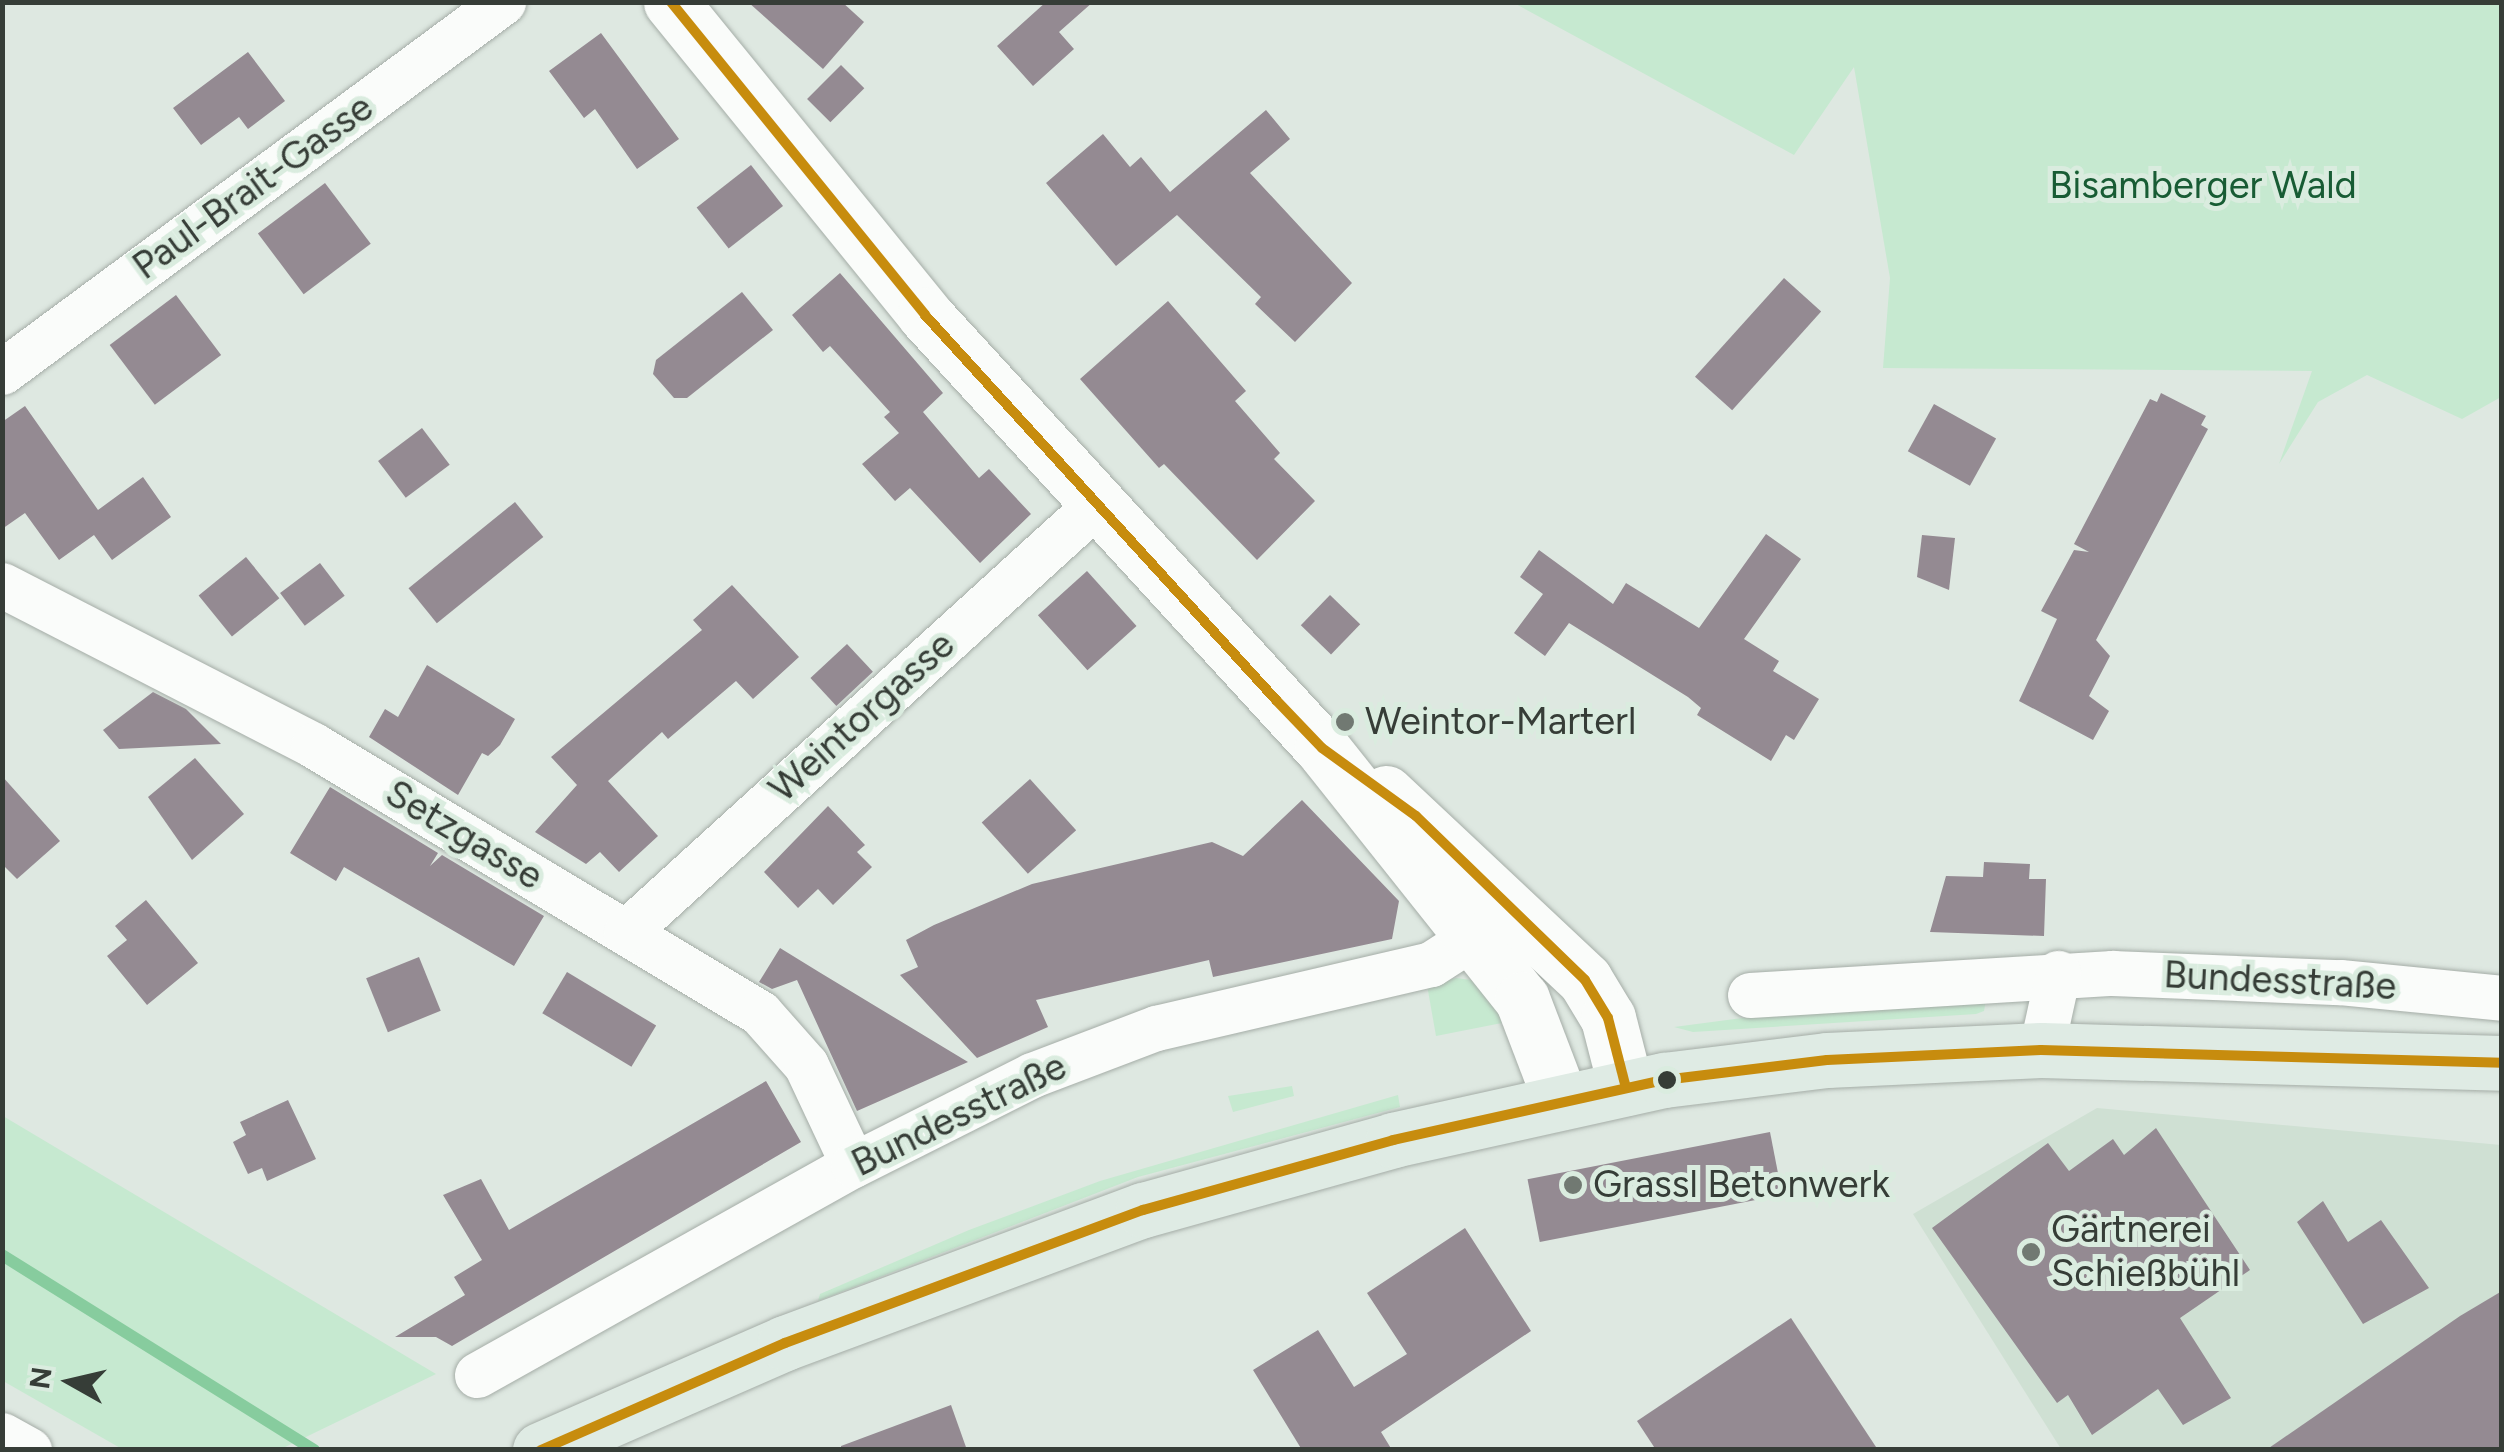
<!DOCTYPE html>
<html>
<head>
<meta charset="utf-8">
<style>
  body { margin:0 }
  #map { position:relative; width:2504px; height:1452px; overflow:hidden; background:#dee8e1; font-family:Figtree,sans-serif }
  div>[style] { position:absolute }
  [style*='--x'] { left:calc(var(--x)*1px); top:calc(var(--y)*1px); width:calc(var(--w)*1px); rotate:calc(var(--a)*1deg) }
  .built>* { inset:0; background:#cfe0d3 }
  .green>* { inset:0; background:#c6e9d0 }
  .stream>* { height:12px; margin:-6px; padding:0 6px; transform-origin:6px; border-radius:6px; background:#87cc9e }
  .building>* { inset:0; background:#948a92; transform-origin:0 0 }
  .roads { filter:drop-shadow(0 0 2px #a5ada7) drop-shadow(0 0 2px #a5ada7) }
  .minor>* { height:45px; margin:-22.5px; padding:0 22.5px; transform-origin:22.5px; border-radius:22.5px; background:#fafcfa }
  .secondary>* { height:55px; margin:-27.5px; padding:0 27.5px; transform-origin:27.5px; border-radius:27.5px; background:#fafcfa }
  .primary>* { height:55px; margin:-27.5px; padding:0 27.5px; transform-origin:27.5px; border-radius:27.5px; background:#dfebe4 }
  .bus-1>* { height:10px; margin:-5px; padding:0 5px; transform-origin:5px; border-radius:5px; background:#c78c0e }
  .dots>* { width:28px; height:28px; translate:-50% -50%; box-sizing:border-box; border:5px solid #daecdf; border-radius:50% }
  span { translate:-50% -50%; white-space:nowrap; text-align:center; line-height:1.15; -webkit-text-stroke:10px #daecdf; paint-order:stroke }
  .park-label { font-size:38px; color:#185c34 }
  .street-label { font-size:38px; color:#363d37 }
  .poi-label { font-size:38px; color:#363d37 }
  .left { translate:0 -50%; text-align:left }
  .frame { position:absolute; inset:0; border:5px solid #363d37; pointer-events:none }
  .north { position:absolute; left:20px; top:1332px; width:100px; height:100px; -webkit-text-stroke:8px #daecdf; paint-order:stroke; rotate:278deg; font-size:28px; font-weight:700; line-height:40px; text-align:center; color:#363d37 }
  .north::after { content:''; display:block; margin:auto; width:35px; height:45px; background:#363d37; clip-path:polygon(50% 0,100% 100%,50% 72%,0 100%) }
</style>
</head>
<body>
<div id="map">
  <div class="built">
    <div style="clip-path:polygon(2097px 1108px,2501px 1145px,2501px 1449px,2061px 1449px,1913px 1214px)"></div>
  </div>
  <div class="green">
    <div style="clip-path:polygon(1514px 3px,2501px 3px,2501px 397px,2462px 419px,2367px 375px,2318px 402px,2279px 464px,2312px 371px,1883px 368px,1890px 278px,1854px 67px,1794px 155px)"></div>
    <div style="clip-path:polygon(1456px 978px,1479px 981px,1512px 1021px,1436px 1036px,1427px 985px)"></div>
    <div style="clip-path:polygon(1986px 1000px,1984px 1011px,1976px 1014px,1693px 1032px,1674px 1027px,1856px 1003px)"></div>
    <div style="clip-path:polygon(1292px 1086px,1294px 1096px,1233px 1112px,1228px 1096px)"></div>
    <div style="clip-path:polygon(1398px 1095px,1400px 1107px,1138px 1177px,818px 1301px,820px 1294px,969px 1230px,1100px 1181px)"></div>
    <div style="clip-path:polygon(3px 1116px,436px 1374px,279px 1450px,122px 1449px,3px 1381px)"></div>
  </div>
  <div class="stream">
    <div style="--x:2;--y:1255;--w:368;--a:32"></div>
  </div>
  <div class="building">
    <div style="clip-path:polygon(748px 2px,842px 2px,864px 22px,823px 69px)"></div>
    <div style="clip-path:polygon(1046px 2px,1093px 2px,1059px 32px,1074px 49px,1033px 86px,997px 46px)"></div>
    <div style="clip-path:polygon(601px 33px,679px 139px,637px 169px,595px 109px,584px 118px,549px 71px)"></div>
    <div style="clip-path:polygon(248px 52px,285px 101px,248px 129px,239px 117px,201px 145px,173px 108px)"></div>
    <div style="left:841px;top:65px;width:33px;height:48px;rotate:45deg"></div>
    <div style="clip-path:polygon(1266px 110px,1290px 139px,1250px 173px,1352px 283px,1295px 342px,1255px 304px,1261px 297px,1177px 215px,1116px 266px,1046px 183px,1103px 134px,1130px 167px,1141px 157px,1170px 192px)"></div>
    <div style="left:751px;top:165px;width:52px;height:69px;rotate:52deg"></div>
    <div style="left:325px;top:183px;width:76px;height:84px;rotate:53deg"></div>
    <div style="clip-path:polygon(840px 273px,943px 393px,923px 412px,979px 478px,989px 469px,1031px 514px,980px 563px,910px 488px,895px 501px,862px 464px,899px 433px,884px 417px,890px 412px,830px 346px,823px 352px,792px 315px)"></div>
    <div style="left:1784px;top:278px;width:50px;height:133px;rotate:42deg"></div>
    <div style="clip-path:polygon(742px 292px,773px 330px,687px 398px,674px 398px,653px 374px,656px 360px)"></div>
    <div style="left:176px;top:295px;width:75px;height:83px;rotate:53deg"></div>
    <div style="clip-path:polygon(1168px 301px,1246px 391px,1235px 401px,1280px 453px,1274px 459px,1315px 501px,1257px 560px,1164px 464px,1159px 468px,1080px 379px)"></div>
    <div style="clip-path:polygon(2161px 393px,2206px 416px,2201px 425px,2208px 429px,2096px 640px,2110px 656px,2089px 696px,2109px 711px,2093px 740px,2019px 701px,2057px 619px,2041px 611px,2074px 550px,2089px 552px,2074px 544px,2150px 399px,2157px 402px)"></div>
    <div style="left:1934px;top:404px;width:71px;height:54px;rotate:29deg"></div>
    <div style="clip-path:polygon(25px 406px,98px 510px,143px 477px,171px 517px,112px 560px,94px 535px,59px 560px,25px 513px,2px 529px,2px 422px)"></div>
    <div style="left:422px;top:428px;width:46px;height:55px;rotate:53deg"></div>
    <div style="left:515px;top:502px;width:45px;height:137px;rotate:51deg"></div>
    <div style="clip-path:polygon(1766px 534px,1801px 559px,1744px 639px,1779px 661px,1773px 671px,1819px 699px,1794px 740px,1786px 735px,1771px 761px,1697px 715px,1701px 708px,1688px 697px,1569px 623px,1545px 656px,1514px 633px,1543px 594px,1520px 577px,1539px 550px,1613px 604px,1626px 583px,1699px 628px)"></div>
    <div style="clip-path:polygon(1922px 535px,1955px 538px,1949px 590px,1917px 577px)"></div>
    <div style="left:246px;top:557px;width:53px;height:61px;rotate:51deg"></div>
    <div style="left:320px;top:563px;width:41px;height:50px;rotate:53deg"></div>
    <div style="left:1087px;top:571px;width:74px;height:66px;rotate:48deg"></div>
    <div style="clip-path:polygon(732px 585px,799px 657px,753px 699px,736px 681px,668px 739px,662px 732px,608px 781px,658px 836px,619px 872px,600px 852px,586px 864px,535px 832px,577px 785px,551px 757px,702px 630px,693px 620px)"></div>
    <div style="left:1330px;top:595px;width:42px;height:42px;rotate:44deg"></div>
    <div style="left:847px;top:644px;width:38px;height:50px;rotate:47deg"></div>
    <div style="clip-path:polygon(427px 665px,515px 719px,500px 745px,488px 756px,482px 753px,458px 795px,369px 737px,385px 709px,398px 717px)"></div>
    <div style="clip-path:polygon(153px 692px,186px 709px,221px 744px,119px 749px,103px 730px)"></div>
    <div style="clip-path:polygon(195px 758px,244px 814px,192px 860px,148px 797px)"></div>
    <div style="clip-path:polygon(2px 776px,60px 841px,17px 879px,2px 864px)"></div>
    <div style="left:1030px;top:779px;width:69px;height:65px;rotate:48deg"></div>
    <div style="clip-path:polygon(330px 787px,438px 853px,430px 866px,442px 855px,544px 916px,514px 966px,344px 867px,336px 881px,290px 853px)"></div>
    <div style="clip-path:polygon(1302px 800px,1399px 901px,1392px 939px,1213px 977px,1209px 960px,1036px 1000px,1048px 1027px,977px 1058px,900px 975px,918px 967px,906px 940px,934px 925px,1032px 884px,1212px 842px,1243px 856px)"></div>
    <div style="clip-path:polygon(828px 806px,865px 845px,857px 852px,872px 867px,833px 905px,818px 889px,798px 908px,764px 872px)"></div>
    <div style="clip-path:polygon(1984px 862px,2030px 864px,2029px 879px,2046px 879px,2044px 936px,1930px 932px,1946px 876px,1983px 877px)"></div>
    <div style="clip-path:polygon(146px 900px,198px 963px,147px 1005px,107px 956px,127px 940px,115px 926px)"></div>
    <div style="clip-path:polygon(780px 948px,819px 972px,968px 1062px,857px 1111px,797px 980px,772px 989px,759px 982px)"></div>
    <div style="left:419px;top:957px;width:58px;height:57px;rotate:68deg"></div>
    <div style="left:567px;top:972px;width:104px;height:48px;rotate:31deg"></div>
    <div style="clip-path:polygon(766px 1081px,801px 1142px,452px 1346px,436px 1337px,395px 1337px,465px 1295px,454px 1277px,482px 1260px,443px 1195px,481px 1179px,509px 1230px)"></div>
    <div style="clip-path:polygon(288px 1100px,316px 1159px,267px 1181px,262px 1168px,248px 1174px,233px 1142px,246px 1135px,240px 1122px)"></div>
    <div style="clip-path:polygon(2156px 1128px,2250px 1270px,2180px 1318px,2231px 1398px,2183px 1425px,2158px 1389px,2092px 1435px,2068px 1395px,2057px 1403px,1932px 1228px,2048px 1143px,2069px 1171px,2113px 1139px,2124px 1155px)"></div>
    <div style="left:1770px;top:1132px;width:64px;height:247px;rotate:79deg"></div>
    <div style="clip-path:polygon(2323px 1201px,2348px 1242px,2381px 1220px,2429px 1288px,2363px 1324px,2297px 1222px)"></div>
    <div style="clip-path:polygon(1465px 1228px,1531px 1331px,1381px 1432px,1392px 1450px,1302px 1450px,1253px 1370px,1318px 1330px,1354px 1387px,1407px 1354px,1367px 1293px)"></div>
    <div style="clip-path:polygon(2502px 1291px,2502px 1450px,2266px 1450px,2460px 1316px)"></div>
    <div style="clip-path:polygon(1791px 1318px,1878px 1450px,1656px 1450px,1637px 1421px)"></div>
    <div style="clip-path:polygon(951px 1405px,967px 1450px,841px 1450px,841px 1446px)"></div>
  </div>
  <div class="roads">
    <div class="minor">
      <div style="--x:2;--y:372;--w:623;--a:-36.45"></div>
      <div style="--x:2;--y:585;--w:350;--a:27.2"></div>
      <div style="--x:313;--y:745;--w:521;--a:30.94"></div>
      <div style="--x:760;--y:1013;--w:69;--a:48.5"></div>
      <div style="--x:806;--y:1065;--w:110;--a:64.8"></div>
      <div style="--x:626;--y:932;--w:638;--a:-42.27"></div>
      <div style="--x:1750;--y:995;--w:363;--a:-3.5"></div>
      <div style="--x:2112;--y:973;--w:228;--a:2.3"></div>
      <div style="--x:2340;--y:982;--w:163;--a:5.6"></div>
      <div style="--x:2041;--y:1050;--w:79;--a:-77.6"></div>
      <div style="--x:477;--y:1375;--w:431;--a:-29.2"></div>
      <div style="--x:853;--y:1165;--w:200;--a:-26.7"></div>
      <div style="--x:1032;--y:1075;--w:133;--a:-20.8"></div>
      <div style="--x:1156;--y:1028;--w:282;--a:-13.1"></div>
      <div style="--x:1431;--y:964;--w:50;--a:-32.7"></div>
      <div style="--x:2;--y:1435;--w:31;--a:29"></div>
    </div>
    <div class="secondary">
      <div style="--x:671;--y:2;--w:403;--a:50.9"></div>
      <div style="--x:925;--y:315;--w:587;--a:47.48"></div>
      <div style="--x:1322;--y:748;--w:321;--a:51.5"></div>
      <div style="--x:1522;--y:999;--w:109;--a:69.1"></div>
      <div style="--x:1386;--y:793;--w:273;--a:43.2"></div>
      <div style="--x:1585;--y:980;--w:44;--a:58.8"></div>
      <div style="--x:1608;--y:1018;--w:72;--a:75.6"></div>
    </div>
    <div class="primary">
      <div style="--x:540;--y:1450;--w:267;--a:-23.6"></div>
      <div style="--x:785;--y:1343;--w:382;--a:-20.4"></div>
      <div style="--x:1143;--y:1210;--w:260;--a:-15.6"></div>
      <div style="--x:1393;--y:1140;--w:278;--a:-12.5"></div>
      <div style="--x:1664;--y:1080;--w:164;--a:-7"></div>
      <div style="--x:1827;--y:1060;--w:214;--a:-2.7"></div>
      <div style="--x:2041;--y:1050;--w:461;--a:1.6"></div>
    </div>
  </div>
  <div class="bus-1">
    <div style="--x:671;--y:2;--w:403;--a:50.9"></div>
    <div style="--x:925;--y:315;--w:521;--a:47.64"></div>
    <div style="--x:1276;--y:700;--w:66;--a:46.2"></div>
    <div style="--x:1322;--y:748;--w:116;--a:35.9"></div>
    <div style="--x:1416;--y:816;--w:235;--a:44.1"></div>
    <div style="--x:1585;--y:980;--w:44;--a:58.8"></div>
    <div style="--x:1608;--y:1018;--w:72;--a:75.6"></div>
    <div style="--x:541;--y:1450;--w:266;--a:-23.7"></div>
    <div style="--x:785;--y:1343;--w:382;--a:-20.4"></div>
    <div style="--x:1143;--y:1210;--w:260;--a:-15.6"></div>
    <div style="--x:1393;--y:1140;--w:278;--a:-12.5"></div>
    <div style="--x:1664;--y:1080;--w:164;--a:-7"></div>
    <div style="--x:1827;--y:1060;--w:214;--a:-2.7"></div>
    <div style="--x:2041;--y:1050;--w:461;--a:1.6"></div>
  </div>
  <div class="dots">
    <div style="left:1345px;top:722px;background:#717972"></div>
    <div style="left:1667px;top:1080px;background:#363d37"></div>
    <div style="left:1573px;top:1185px;background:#717972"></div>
    <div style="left:2031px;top:1252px;background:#717972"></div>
  </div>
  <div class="park-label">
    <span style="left:2203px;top:186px">Bisamberger Wald</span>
  </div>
  <div class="street-label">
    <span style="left:253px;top:187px;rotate:-36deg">Paul-Brait-Gasse</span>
    <span style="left:862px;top:717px;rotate:-42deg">Weintorgasse</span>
    <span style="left:464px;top:835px;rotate:31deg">Setzgasse</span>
    <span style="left:2280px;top:981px;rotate:3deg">Bundesstraße</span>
    <span style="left:959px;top:1115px;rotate:-26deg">Bundesstraße</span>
  </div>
  <div class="poi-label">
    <span class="left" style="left:1365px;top:722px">Weintor-Marterl</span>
    <span class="left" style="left:1593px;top:1185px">Grassl Betonwerk</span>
    <span class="left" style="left:2051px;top:1252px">Gärtnerei<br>Schießbühl</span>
  </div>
  <div class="frame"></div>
  <div class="north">N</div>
</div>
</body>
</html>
